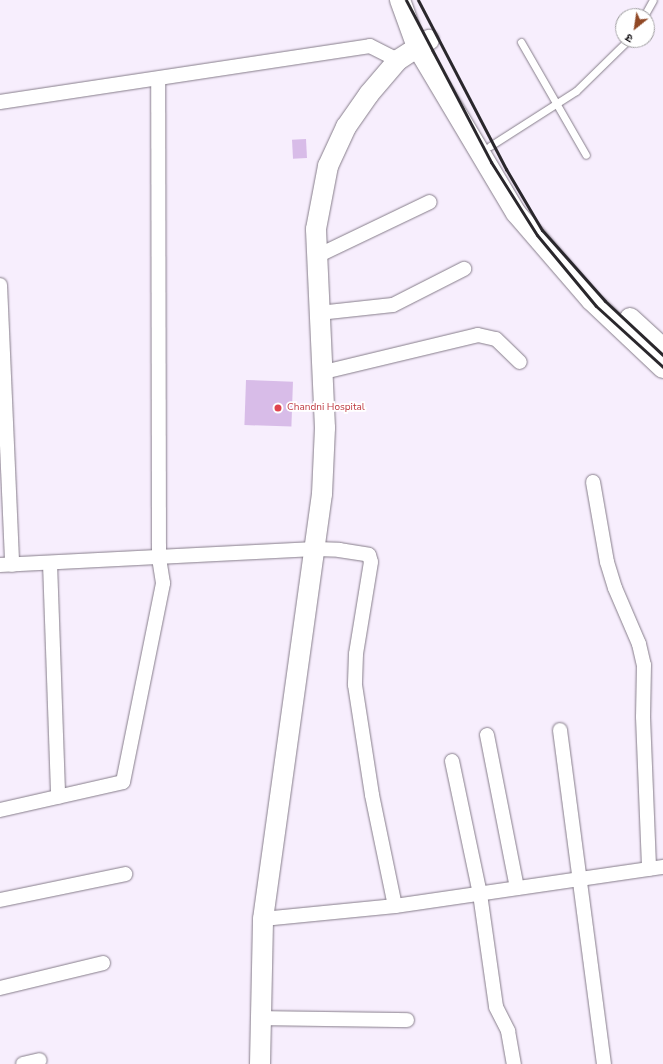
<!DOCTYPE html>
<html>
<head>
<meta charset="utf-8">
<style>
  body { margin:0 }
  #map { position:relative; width:663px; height:1064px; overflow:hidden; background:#f7eefd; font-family:"Nunito Sans","Noto Sans Devanagari",sans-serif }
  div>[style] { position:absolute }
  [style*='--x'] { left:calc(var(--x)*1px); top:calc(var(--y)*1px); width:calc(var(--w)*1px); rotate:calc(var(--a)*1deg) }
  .building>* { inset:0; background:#d8bce8; transform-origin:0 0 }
  .roads { filter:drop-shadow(0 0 1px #867d8a) drop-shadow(0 0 1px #867d8a) }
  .lane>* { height:7px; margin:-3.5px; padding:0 3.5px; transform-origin:3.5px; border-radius:3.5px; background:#fff }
  .street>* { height:14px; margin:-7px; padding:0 7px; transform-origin:7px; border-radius:7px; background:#fff }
  .secondary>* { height:20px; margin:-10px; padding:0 10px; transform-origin:10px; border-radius:10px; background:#fff }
  .rail>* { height:3px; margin:-1.5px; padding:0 1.5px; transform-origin:1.5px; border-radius:1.5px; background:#2a272c }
  .dots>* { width:11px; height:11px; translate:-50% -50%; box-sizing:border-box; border:2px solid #fff; border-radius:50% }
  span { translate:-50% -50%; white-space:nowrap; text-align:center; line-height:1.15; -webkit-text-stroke:3.5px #fff; paint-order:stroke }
  .health-label { font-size:10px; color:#be3a42 }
  .left { translate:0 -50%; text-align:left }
  .north { position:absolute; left:615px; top:8px; width:40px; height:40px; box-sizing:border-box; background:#fff; border:1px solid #9f9ea0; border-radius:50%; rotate:210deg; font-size:11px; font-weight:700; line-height:16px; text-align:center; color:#100d11 }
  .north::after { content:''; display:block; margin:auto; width:14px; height:18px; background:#904825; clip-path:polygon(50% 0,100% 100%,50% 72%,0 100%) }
</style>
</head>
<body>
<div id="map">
  <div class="building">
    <div style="left:306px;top:139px;width:19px;height:14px;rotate:87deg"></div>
    <div style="left:246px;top:380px;width:47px;height:45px;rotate:2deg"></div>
  </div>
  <div class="roads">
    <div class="lane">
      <div style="--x:644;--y:16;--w:18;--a:-61"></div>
      <div style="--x:521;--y:42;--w:130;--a:60.1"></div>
      <div style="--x:490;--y:146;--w:102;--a:-32.6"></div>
      <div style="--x:576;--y:91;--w:73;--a:-44.4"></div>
    </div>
    <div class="street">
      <div style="--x:0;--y:102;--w:374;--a:-8.6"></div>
      <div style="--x:370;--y:46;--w:31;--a:27"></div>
      <div style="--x:315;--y:257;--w:127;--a:-25.6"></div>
      <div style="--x:0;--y:285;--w:280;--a:87.5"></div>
      <div style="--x:319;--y:313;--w:74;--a:-6.2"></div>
      <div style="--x:393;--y:305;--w:80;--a:-26.9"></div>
      <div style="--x:324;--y:372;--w:158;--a:-13.5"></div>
      <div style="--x:478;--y:335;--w:18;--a:13"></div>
      <div style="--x:496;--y:339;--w:33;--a:44"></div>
      <div style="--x:593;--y:482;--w:81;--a:80.1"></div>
      <div style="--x:607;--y:562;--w:27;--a:73"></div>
      <div style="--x:615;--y:588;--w:61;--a:66.8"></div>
      <div style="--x:639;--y:644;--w:22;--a:77"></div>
      <div style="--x:644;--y:665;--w:52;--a:91.1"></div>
      <div style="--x:643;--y:717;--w:152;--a:87.7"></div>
      <div style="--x:50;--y:563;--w:234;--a:88"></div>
      <div style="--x:0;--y:565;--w:315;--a:-2.9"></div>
      <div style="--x:315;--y:549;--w:24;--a:2"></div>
      <div style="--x:339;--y:550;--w:30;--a:9"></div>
      <div style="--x:369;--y:555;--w:7;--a:74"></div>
      <div style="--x:371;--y:562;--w:93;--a:99.3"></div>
      <div style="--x:356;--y:654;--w:31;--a:92"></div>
      <div style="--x:355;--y:685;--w:111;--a:81.2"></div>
      <div style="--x:372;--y:795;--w:113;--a:78.3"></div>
      <div style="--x:560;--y:730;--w:337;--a:82.5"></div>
      <div style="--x:487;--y:735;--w:156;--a:78.9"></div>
      <div style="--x:452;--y:761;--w:136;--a:78.1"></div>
      <div style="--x:480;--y:894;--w:114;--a:81.9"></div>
      <div style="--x:496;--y:1007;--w:27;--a:63"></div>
      <div style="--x:508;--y:1031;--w:34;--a:80"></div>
      <div style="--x:0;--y:810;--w:126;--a:-12.8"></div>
      <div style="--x:123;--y:782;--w:203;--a:-78.6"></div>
      <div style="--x:163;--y:583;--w:24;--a:-99"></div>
      <div style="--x:159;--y:559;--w:480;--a:-90.1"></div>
      <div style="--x:0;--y:900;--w:128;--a:-11.7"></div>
      <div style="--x:263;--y:919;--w:133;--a:-5.6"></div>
      <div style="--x:395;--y:906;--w:271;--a:-8.3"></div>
      <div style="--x:0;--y:988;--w:106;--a:-13.6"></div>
      <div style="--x:261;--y:1018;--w:146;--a:0.8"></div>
      <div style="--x:23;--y:1064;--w:17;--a:-13"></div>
    </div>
    <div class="secondary">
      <div style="--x:400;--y:0;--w:50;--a:70.1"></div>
      <div style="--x:417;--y:47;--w:193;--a:59.2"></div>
      <div style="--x:516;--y:213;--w:115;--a:49.2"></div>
      <div style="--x:591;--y:300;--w:99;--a:43.4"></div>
      <div style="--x:630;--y:318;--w:45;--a:42.3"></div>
      <div style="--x:260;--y:1064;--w:145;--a:-88.8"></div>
      <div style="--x:263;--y:919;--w:429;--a:-82.1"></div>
      <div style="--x:322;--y:494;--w:66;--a:-87.4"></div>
      <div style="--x:325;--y:428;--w:199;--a:-92.6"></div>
      <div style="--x:316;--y:229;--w:64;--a:-79.2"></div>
      <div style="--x:328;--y:166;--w:43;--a:-65.2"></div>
      <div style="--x:346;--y:127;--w:40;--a:-55.1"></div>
      <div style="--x:369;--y:94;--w:45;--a:-49.5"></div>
      <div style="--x:398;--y:60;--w:37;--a:-33"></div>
    </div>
  </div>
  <div class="rail">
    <div style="--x:406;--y:0;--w:183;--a:62.3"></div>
    <div style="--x:491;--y:162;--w:86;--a:57.8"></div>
    <div style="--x:537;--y:235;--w:92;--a:50.3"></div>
    <div style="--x:596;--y:306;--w:91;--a:42.3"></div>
    <div style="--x:418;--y:0;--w:191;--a:62.5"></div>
    <div style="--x:506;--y:169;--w:71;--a:59.5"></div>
    <div style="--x:542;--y:230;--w:95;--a:48.4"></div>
    <div style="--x:605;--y:301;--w:79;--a:43"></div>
  </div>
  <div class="dots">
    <div style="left:278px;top:408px;background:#e0444e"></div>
  </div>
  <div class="health-label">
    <span class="left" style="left:287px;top:408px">Chandni Hospital</span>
  </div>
  <div class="north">उ</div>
</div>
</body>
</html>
